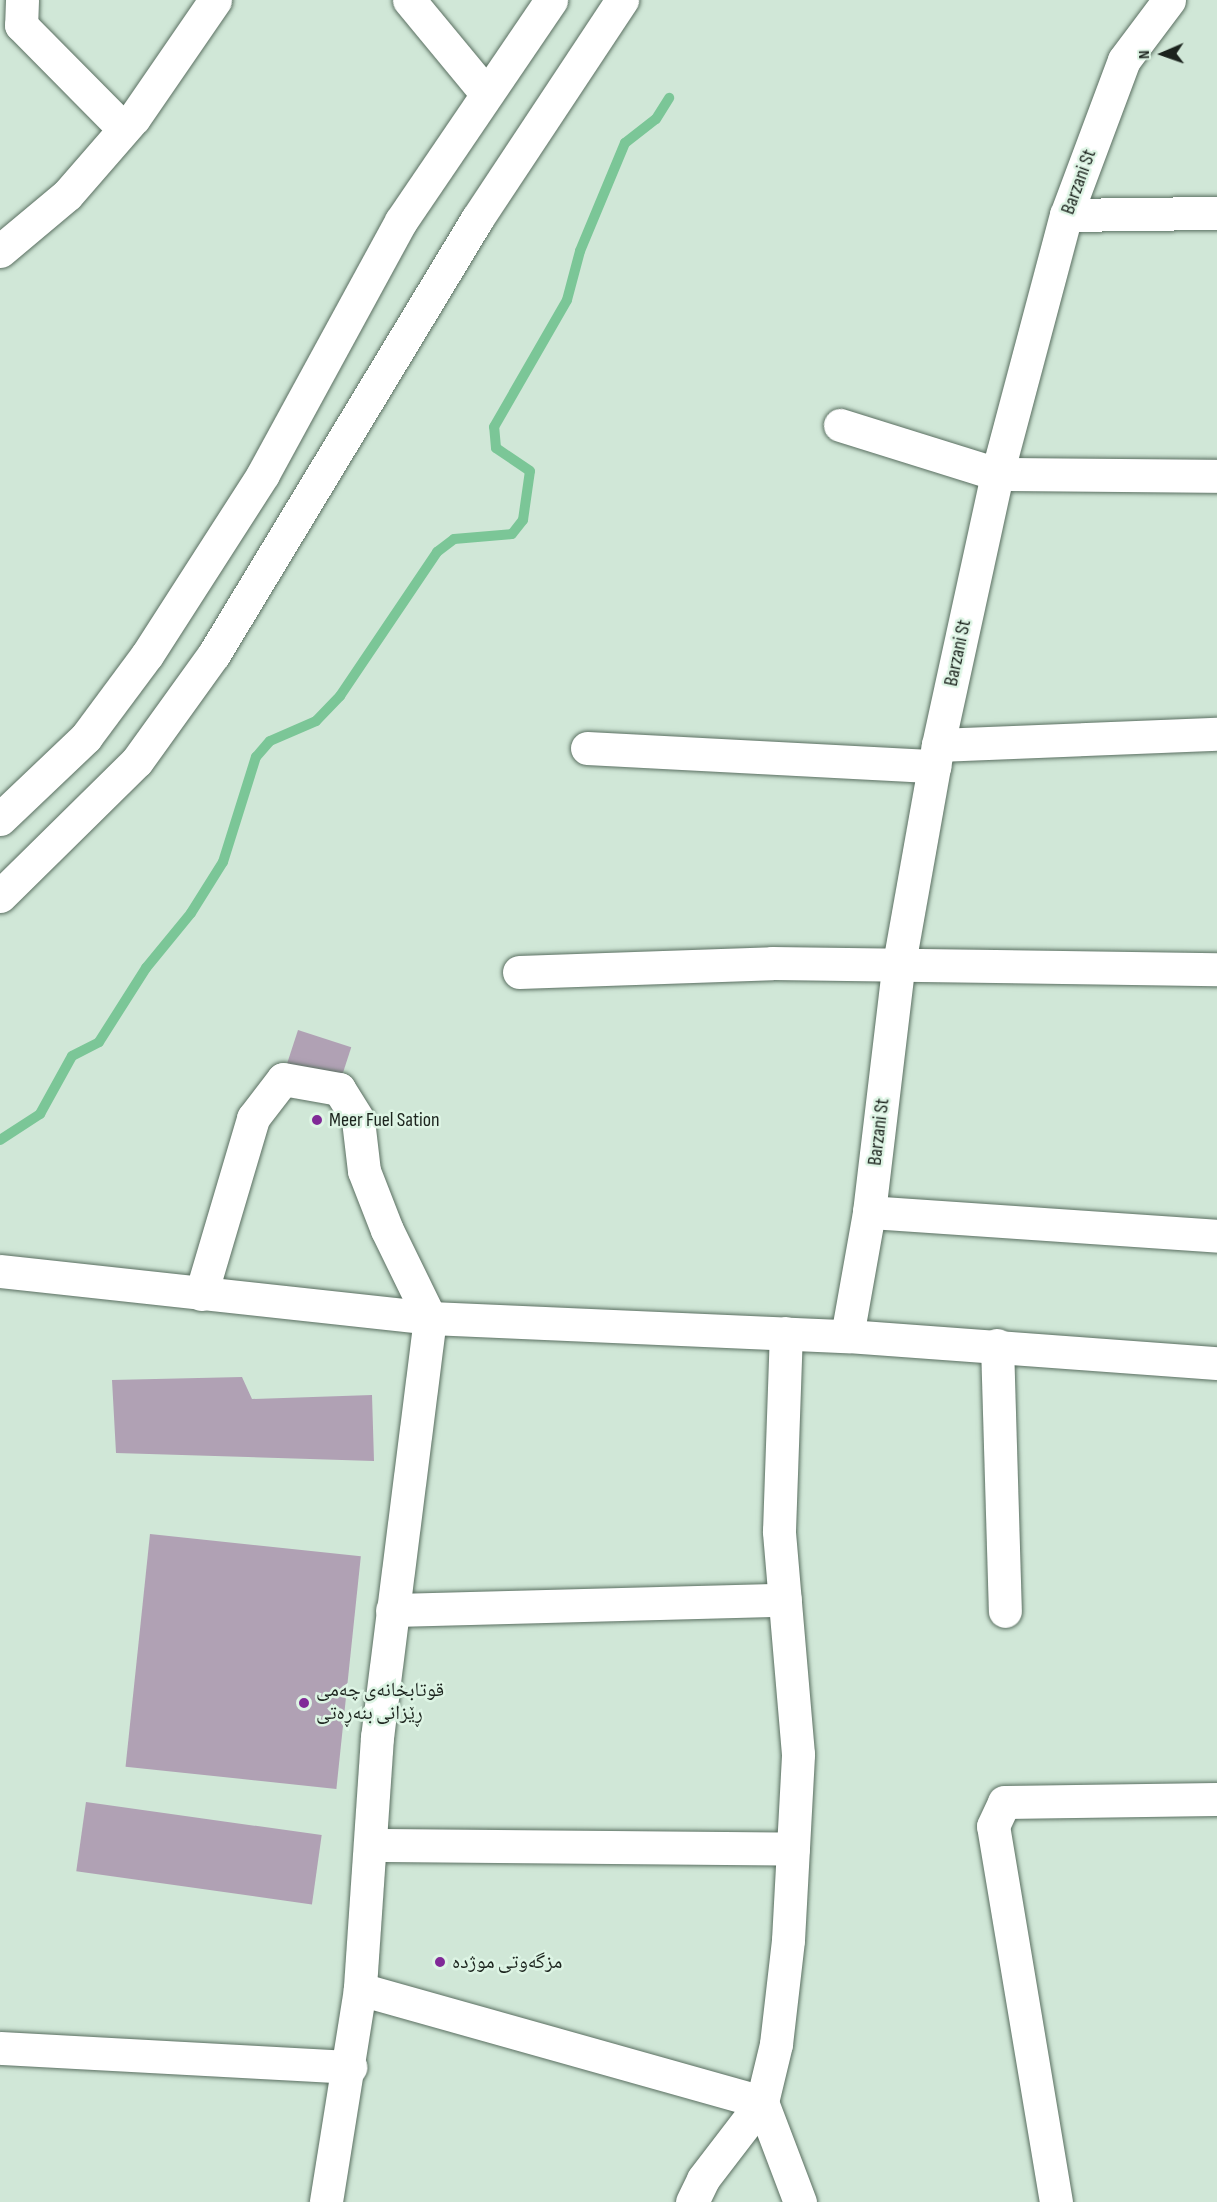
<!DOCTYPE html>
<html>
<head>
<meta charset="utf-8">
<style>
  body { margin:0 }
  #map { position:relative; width:1217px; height:2202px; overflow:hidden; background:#d0e7d7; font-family:"Sofia Sans Condensed","Noto Naskh Arabic",sans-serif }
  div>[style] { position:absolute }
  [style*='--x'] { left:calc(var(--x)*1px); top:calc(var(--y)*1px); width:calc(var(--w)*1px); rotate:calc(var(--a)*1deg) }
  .stream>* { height:10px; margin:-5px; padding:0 5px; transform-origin:5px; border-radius:5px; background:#7bc697 }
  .building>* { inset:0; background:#b0a1b4; transform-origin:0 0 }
  .roads { filter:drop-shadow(0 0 2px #5a6f61) drop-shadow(0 0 2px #5a6f61) }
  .minor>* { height:33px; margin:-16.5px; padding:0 16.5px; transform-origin:16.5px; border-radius:16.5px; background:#fff }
  .dots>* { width:16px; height:16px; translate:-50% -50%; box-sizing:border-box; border:3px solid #ddf4e4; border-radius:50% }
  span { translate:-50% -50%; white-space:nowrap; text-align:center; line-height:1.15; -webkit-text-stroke:5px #ddf4e4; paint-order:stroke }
  .street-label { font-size:20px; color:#1b231d }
  .poi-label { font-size:20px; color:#1b231d }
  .left { translate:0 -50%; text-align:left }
  .north { position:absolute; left:1133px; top:24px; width:60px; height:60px; -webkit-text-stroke:4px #ddf4e4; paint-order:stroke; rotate:268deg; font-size:16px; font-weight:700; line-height:24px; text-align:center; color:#1b231d }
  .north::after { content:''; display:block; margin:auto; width:21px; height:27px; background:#1b231d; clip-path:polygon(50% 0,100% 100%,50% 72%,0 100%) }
</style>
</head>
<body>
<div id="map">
  <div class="stream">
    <div style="--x:0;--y:1140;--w:48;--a:-33"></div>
    <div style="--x:40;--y:1114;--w:66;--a:-61.1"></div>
    <div style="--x:72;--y:1056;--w:30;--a:-27"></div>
    <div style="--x:99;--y:1042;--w:88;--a:-57.6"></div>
    <div style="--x:146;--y:968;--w:71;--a:-50.7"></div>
    <div style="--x:191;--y:913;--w:60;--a:-57.9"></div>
    <div style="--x:223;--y:862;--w:110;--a:-72.6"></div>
    <div style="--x:256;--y:757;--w:21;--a:-49"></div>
    <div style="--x:270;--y:741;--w:50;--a:-23.5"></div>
    <div style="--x:316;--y:721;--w:35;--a:-46"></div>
    <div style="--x:340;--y:696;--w:174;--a:-56"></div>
    <div style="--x:437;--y:552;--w:21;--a:-37"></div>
    <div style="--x:454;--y:539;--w:58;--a:-4.9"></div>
    <div style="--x:512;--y:534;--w:18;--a:-52"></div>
    <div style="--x:523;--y:520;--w:49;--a:-81.9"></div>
    <div style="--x:530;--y:471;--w:41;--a:-145.9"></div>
    <div style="--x:496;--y:448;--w:21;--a:-95"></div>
    <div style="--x:494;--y:427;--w:146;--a:-60.1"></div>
    <div style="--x:567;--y:300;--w:51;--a:-75.1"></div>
    <div style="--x:580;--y:251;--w:117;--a:-67.4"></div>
    <div style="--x:625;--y:143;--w:39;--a:-38"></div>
    <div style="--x:656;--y:119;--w:25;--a:-58"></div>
  </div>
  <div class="building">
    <div style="left:298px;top:1030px;width:56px;height:40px;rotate:18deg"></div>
    <div style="clip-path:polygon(242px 1377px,252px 1399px,372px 1395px,374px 1461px,116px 1453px,112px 1380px)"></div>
    <div style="left:150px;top:1534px;width:212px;height:234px;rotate:6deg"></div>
    <div style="left:86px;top:1802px;width:238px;height:70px;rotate:8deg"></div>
  </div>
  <div class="roads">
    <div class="minor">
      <div style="--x:22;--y:0;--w:25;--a:92"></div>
      <div style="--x:21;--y:25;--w:146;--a:45.3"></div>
      <div style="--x:409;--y:0;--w:121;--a:50.4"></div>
      <div style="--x:1066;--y:215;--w:151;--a:-0.8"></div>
      <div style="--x:0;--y:251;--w:87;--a:-39.9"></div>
      <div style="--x:67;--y:195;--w:102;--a:-49"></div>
      <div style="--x:134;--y:118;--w:143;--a:-55.5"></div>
      <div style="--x:840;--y:425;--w:164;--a:17.3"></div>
      <div style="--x:997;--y:474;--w:220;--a:0.5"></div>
      <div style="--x:938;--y:745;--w:279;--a:-2.3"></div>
      <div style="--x:587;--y:748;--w:348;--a:3"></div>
      <div style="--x:0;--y:819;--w:119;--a:-43.6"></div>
      <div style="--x:86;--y:737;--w:102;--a:-53.4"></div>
      <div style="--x:147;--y:655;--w:215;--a:-57.3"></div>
      <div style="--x:263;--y:474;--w:288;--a:-61.4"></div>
      <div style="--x:401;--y:221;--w:267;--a:-55.8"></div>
      <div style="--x:0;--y:896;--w:192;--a:-44.6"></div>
      <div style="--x:137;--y:761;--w:132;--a:-54.3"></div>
      <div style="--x:214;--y:654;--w:508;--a:-58.84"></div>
      <div style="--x:477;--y:219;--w:263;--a:-56.5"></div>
      <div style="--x:519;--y:972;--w:253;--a:-2"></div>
      <div style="--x:772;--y:963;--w:445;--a:0.8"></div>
      <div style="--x:869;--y:1212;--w:349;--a:3.9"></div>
      <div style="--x:0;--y:1271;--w:433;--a:6.2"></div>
      <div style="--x:430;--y:1318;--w:417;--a:2.5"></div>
      <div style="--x:847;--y:1336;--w:371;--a:4.2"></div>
      <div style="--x:201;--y:1294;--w:184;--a:-73.5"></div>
      <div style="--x:253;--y:1118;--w:49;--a:-52.4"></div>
      <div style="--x:283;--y:1079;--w:57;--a:10.1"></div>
      <div style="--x:339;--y:1089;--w:36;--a:58"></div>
      <div style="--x:358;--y:1120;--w:51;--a:83.3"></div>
      <div style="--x:364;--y:1171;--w:63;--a:68.7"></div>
      <div style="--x:387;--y:1230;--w:98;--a:64"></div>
      <div style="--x:430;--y:1318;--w:422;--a:97.2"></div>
      <div style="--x:377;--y:1737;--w:253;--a:93.9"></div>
      <div style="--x:360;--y:1989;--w:216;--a:99.1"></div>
      <div style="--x:847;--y:1336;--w:126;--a:-79.9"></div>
      <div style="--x:869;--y:1212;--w:245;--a:-83.2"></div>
      <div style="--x:898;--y:969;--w:228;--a:-79.9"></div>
      <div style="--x:938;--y:745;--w:277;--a:-77.7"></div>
      <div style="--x:997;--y:474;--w:268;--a:-75.1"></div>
      <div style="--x:1066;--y:215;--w:165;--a:-69.5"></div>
      <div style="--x:1124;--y:60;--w:75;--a:-53.1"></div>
      <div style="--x:997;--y:1345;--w:266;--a:88.3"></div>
      <div style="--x:392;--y:1610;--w:393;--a:-1.5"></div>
      <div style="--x:372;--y:1845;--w:421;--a:0.5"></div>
      <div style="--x:360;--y:1989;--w:418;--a:15.7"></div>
      <div style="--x:762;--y:2102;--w:107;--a:69.2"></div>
      <div style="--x:0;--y:2048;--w:351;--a:3.1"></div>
      <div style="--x:692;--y:2202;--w:25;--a:-64"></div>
      <div style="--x:703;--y:2179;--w:97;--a:-52.5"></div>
      <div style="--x:762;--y:2102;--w:60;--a:-76.4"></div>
      <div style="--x:776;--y:2044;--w:105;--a:-83.4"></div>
      <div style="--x:788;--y:1940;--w:186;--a:-86.9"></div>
      <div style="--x:798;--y:1754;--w:224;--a:-94.9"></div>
      <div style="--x:779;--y:1531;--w:198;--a:-88"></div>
      <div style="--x:1056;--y:2202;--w:381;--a:-99.5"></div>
      <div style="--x:993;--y:1826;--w:26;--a:-65"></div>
      <div style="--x:1004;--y:1802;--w:213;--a:-0.8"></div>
    </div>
  </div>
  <div class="dots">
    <div style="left:317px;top:1120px;background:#802997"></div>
    <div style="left:304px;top:1703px;background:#802997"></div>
    <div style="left:440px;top:1962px;background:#802997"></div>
  </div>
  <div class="street-label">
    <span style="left:1079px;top:182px;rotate:-70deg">Barzani St</span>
    <span style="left:958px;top:653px;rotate:-78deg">Barzani St</span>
    <span style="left:879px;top:1132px;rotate:-83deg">Barzani St</span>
  </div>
  <div class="poi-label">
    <span class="left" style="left:329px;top:1120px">Meer Fuel Sation</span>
    <span class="left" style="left:316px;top:1702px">قوتابخانەی چەمی<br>ڕێزانی بنەڕەتی</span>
    <span class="left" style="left:452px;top:1962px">مزگەوتی موژدە</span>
  </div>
  <div class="north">N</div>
</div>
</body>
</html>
